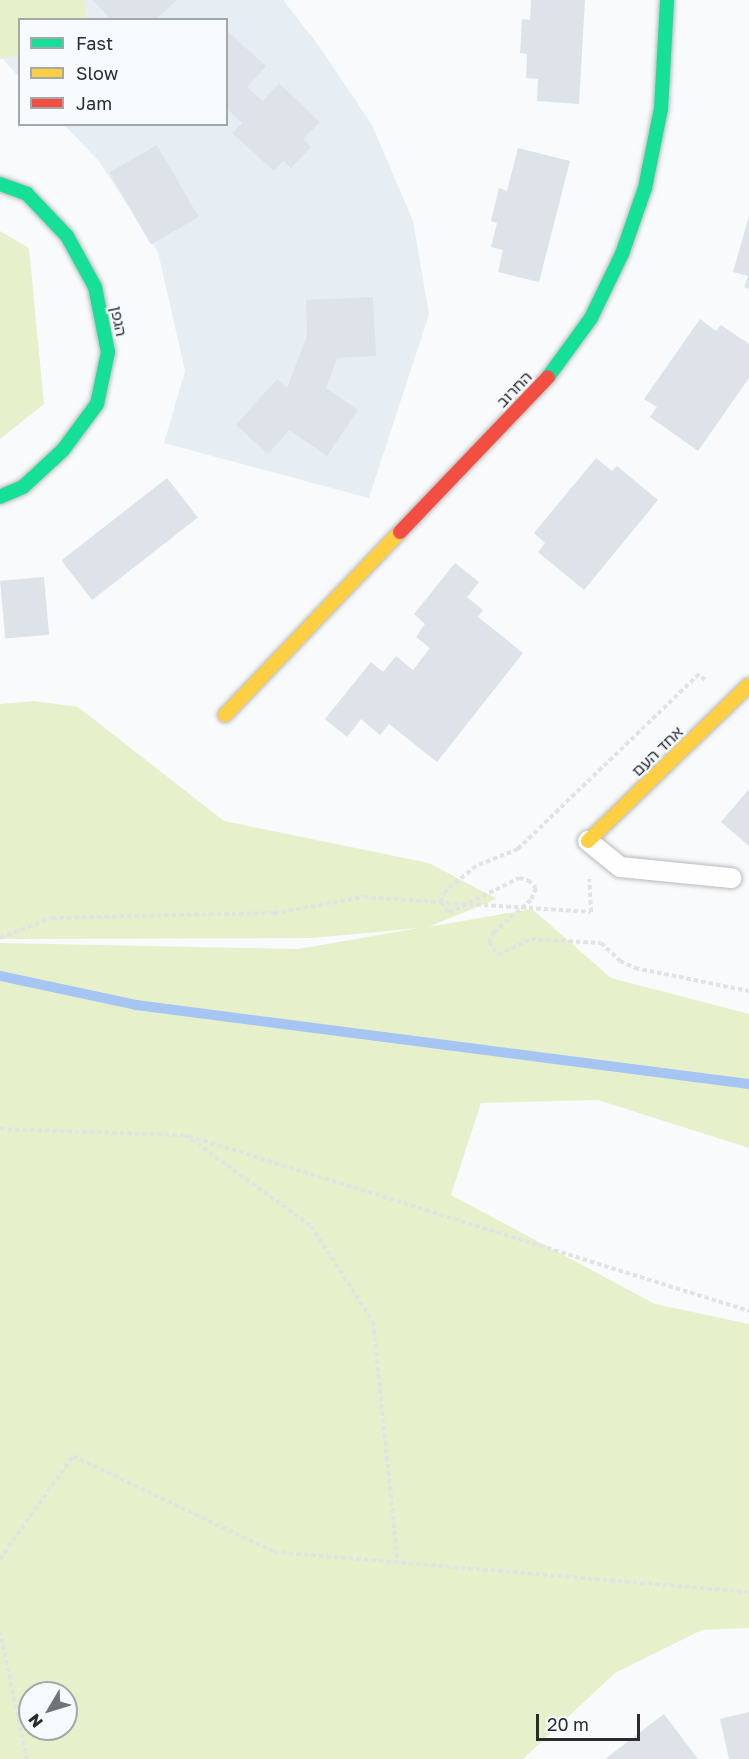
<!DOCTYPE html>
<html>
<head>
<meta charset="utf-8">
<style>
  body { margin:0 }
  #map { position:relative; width:749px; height:1759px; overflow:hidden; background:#f8fafc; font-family:"Golos Text","Noto Sans Hebrew",sans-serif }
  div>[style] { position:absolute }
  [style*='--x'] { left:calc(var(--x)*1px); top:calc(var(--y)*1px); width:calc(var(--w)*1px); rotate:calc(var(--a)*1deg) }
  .built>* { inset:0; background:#e6eef4 }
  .green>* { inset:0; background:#e6f1cc }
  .stream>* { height:10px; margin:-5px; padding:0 5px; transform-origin:5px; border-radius:5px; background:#a6c5f3 }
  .building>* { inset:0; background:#dde3e8; transform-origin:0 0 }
  .path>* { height:4px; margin-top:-2px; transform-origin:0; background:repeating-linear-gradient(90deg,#e2e3e3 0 4.5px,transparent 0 7.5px) }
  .roads { filter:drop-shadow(0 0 2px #b7b9bb) drop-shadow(0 0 2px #b7b9bb) }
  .lane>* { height:20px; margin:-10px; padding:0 10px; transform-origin:10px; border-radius:10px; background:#fefeff }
  .fast>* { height:14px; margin:-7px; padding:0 7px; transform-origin:7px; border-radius:7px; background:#16e098 }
  .slow>* { height:14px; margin:-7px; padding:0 7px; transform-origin:7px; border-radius:7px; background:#ffcf43 }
  .jam>* { height:14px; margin:-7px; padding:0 7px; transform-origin:7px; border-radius:7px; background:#f24e42 }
  span { translate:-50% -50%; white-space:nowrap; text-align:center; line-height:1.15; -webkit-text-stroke:4.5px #f7fafd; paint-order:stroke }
  .street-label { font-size:16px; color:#292c2f }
  .legend { position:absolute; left:18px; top:18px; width:210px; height:108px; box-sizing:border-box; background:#f7fafd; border:2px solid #a5a8ab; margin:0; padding:8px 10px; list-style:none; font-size:18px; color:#292c2f }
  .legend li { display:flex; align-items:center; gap:12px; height:30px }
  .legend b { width:30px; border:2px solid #a5a8ab }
  .north { position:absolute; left:18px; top:1681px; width:60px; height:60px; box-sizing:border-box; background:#f7fafd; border:2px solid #a5a8ab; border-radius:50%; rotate:232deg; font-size:16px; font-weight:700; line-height:24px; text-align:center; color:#292c2f }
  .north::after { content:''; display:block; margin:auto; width:21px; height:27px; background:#717477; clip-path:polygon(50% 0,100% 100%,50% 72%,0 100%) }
  .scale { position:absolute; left:536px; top:1714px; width:104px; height:27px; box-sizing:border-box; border:3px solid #292c2f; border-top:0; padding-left:8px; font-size:18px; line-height:21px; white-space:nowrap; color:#292c2f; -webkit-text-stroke:4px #f7fafd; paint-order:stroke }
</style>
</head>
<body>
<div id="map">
  <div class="built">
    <div style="clip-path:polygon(0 0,283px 0,319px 46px,372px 125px,413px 221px,429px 314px,369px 498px,164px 443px,185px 371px,158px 252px,98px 160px,64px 125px,226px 124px,226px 20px,20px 20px,19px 77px,0 56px)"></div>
  </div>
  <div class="green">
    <div style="clip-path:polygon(0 0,84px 0,87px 19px,20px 20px,19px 56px,0 59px)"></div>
    <div style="clip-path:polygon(0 231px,29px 248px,44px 404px,0 439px)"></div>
    <div style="clip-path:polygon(evenodd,34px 701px,78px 707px,224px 821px,429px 863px,497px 899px,428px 927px,532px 909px,611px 978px,749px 1014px,749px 1148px,598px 1100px,481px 1103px,451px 1195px,655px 1304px,749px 1324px,749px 1628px,702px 1630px,615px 1673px,523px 1759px,0 1759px,0 943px,298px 949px,419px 928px,313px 938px,0 939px,0 704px,34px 701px,30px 1693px,66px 1693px,66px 1729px,30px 1729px,30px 1693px)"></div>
  </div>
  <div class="stream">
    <div style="--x:0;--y:976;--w:139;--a:12"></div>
    <div style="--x:136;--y:1005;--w:618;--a:7.34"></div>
  </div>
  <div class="building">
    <div style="clip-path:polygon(93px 0,177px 0,155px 20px,111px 20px)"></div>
    <div style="clip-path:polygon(531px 0,585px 0,579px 104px,537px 101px,538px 79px,526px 78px,527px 54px,520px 53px,522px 19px,530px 20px)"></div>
    <div style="clip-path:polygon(226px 30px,266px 66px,247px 87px,263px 101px,279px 83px,320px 122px,303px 139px,311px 147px,291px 168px,283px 161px,274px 171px,232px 133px,242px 123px,226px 108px)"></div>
    <div style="left:157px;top:145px;width:83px;height:55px;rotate:60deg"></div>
    <div style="clip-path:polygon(518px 148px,570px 161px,539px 282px,498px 272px,503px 250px,491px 247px,497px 223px,491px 221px,499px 188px,507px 191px)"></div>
    <div style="clip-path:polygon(749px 216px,749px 289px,744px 287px,748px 276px,733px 272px)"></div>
    <div style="clip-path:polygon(373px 297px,376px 356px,337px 358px,326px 388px,358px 410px,327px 456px,289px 430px,268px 454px,236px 425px,277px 379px,287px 388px,307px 336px,306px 300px)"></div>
    <div style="clip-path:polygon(700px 319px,716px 331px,721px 325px,749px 344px,749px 378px,698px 451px,650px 417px,657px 407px,644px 399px)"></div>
    <div style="clip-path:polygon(596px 458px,612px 471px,617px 466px,658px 500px,584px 590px,538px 552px,545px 543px,534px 533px)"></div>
    <div style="left:167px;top:478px;width:50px;height:134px;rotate:52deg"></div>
    <div style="clip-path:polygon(455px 563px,479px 582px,467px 597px,483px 610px,478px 617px,523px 653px,437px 762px,389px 724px,380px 735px,361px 719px,347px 737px,325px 719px,371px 662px,383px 672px,396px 656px,413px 670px,430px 648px,416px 637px,425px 624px,414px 614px)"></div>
    <div style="left:44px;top:577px;width:58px;height:44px;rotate:85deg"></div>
    <div style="clip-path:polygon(749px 789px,749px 846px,721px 822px)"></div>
    <div style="clip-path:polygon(749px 1712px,749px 1759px,729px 1759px,720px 1719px)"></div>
    <div style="clip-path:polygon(664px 1714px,698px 1759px,605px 1759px)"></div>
  </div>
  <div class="path">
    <div style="--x:705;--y:680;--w:8;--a:-135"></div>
    <div style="--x:699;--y:674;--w:252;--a:136"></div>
    <div style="--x:518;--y:849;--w:45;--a:158"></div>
    <div style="--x:476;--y:866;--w:40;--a:141"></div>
    <div style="--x:445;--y:891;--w:12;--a:110"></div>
    <div style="--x:441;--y:902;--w:14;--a:54"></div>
    <div style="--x:449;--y:913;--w:78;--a:-26.6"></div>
    <div style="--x:519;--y:878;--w:9;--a:13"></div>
    <div style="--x:528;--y:880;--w:11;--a:45"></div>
    <div style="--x:536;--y:888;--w:13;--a:113"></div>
    <div style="--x:531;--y:900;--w:49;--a:139.1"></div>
    <div style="--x:494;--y:932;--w:11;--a:117"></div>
    <div style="--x:489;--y:942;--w:16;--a:55"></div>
    <div style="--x:498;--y:955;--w:37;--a:-26"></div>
    <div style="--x:531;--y:939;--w:70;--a:3.3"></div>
    <div style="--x:601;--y:943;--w:26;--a:43"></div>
    <div style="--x:620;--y:961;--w:17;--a:25"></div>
    <div style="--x:635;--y:968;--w:116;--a:11.4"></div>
    <div style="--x:0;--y:938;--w:56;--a:-21"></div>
    <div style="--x:52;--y:918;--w:222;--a:-1.3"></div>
    <div style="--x:274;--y:913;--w:91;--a:-10.1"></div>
    <div style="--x:364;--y:897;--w:227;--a:3.8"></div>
    <div style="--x:591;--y:912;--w:33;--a:-93"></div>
    <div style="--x:0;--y:1129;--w:185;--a:1.9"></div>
    <div style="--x:185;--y:1135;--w:155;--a:35.8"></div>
    <div style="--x:311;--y:1226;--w:114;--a:57.1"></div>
    <div style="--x:373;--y:1322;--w:241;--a:84.1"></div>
    <div style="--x:189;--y:1136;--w:587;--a:17.35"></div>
    <div style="--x:0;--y:1559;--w:126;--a:-54.7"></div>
    <div style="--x:73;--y:1456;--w:223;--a:25.5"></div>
    <div style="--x:274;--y:1552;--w:477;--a:4.8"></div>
    <div style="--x:0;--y:1631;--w:131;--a:78.1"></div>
  </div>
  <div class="roads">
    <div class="lane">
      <div style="--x:588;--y:841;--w:41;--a:39.1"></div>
      <div style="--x:620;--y:867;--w:112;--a:5.7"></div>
    </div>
    <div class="fast">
      <div style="--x:0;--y:184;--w:29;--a:20"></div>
      <div style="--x:27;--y:194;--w:58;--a:46.4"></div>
      <div style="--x:67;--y:236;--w:58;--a:61.2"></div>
      <div style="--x:95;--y:287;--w:66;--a:78.7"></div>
      <div style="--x:108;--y:352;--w:53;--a:101.9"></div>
      <div style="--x:97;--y:404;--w:57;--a:126.5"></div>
      <div style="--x:63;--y:450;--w:54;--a:137.2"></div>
      <div style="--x:23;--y:487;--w:25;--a:157"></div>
      <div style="--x:548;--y:377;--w:73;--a:-53.9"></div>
      <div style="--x:591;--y:318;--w:71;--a:-64.2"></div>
      <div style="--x:622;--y:254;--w:70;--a:-70.8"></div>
      <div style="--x:645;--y:188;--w:81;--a:-78.6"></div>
      <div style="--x:661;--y:109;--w:109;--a:-86.8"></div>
    </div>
    <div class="slow">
      <div style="--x:225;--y:715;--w:253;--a:-46.3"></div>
      <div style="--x:588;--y:841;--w:224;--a:-44.1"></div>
    </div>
    <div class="jam">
      <div style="--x:400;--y:532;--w:214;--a:-46.3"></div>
    </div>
  </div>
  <div class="street-label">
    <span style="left:119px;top:321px;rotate:79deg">הגפן</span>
    <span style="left:514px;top:389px;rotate:-46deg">החרוב</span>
    <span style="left:657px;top:751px;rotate:-44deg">אחד העם</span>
  </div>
  <ul class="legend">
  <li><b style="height:8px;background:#16e098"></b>Fast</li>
  <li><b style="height:8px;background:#ffcf43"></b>Slow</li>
  <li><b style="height:8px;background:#f24e42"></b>Jam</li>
  </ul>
  <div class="north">N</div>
  <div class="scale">20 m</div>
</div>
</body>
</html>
